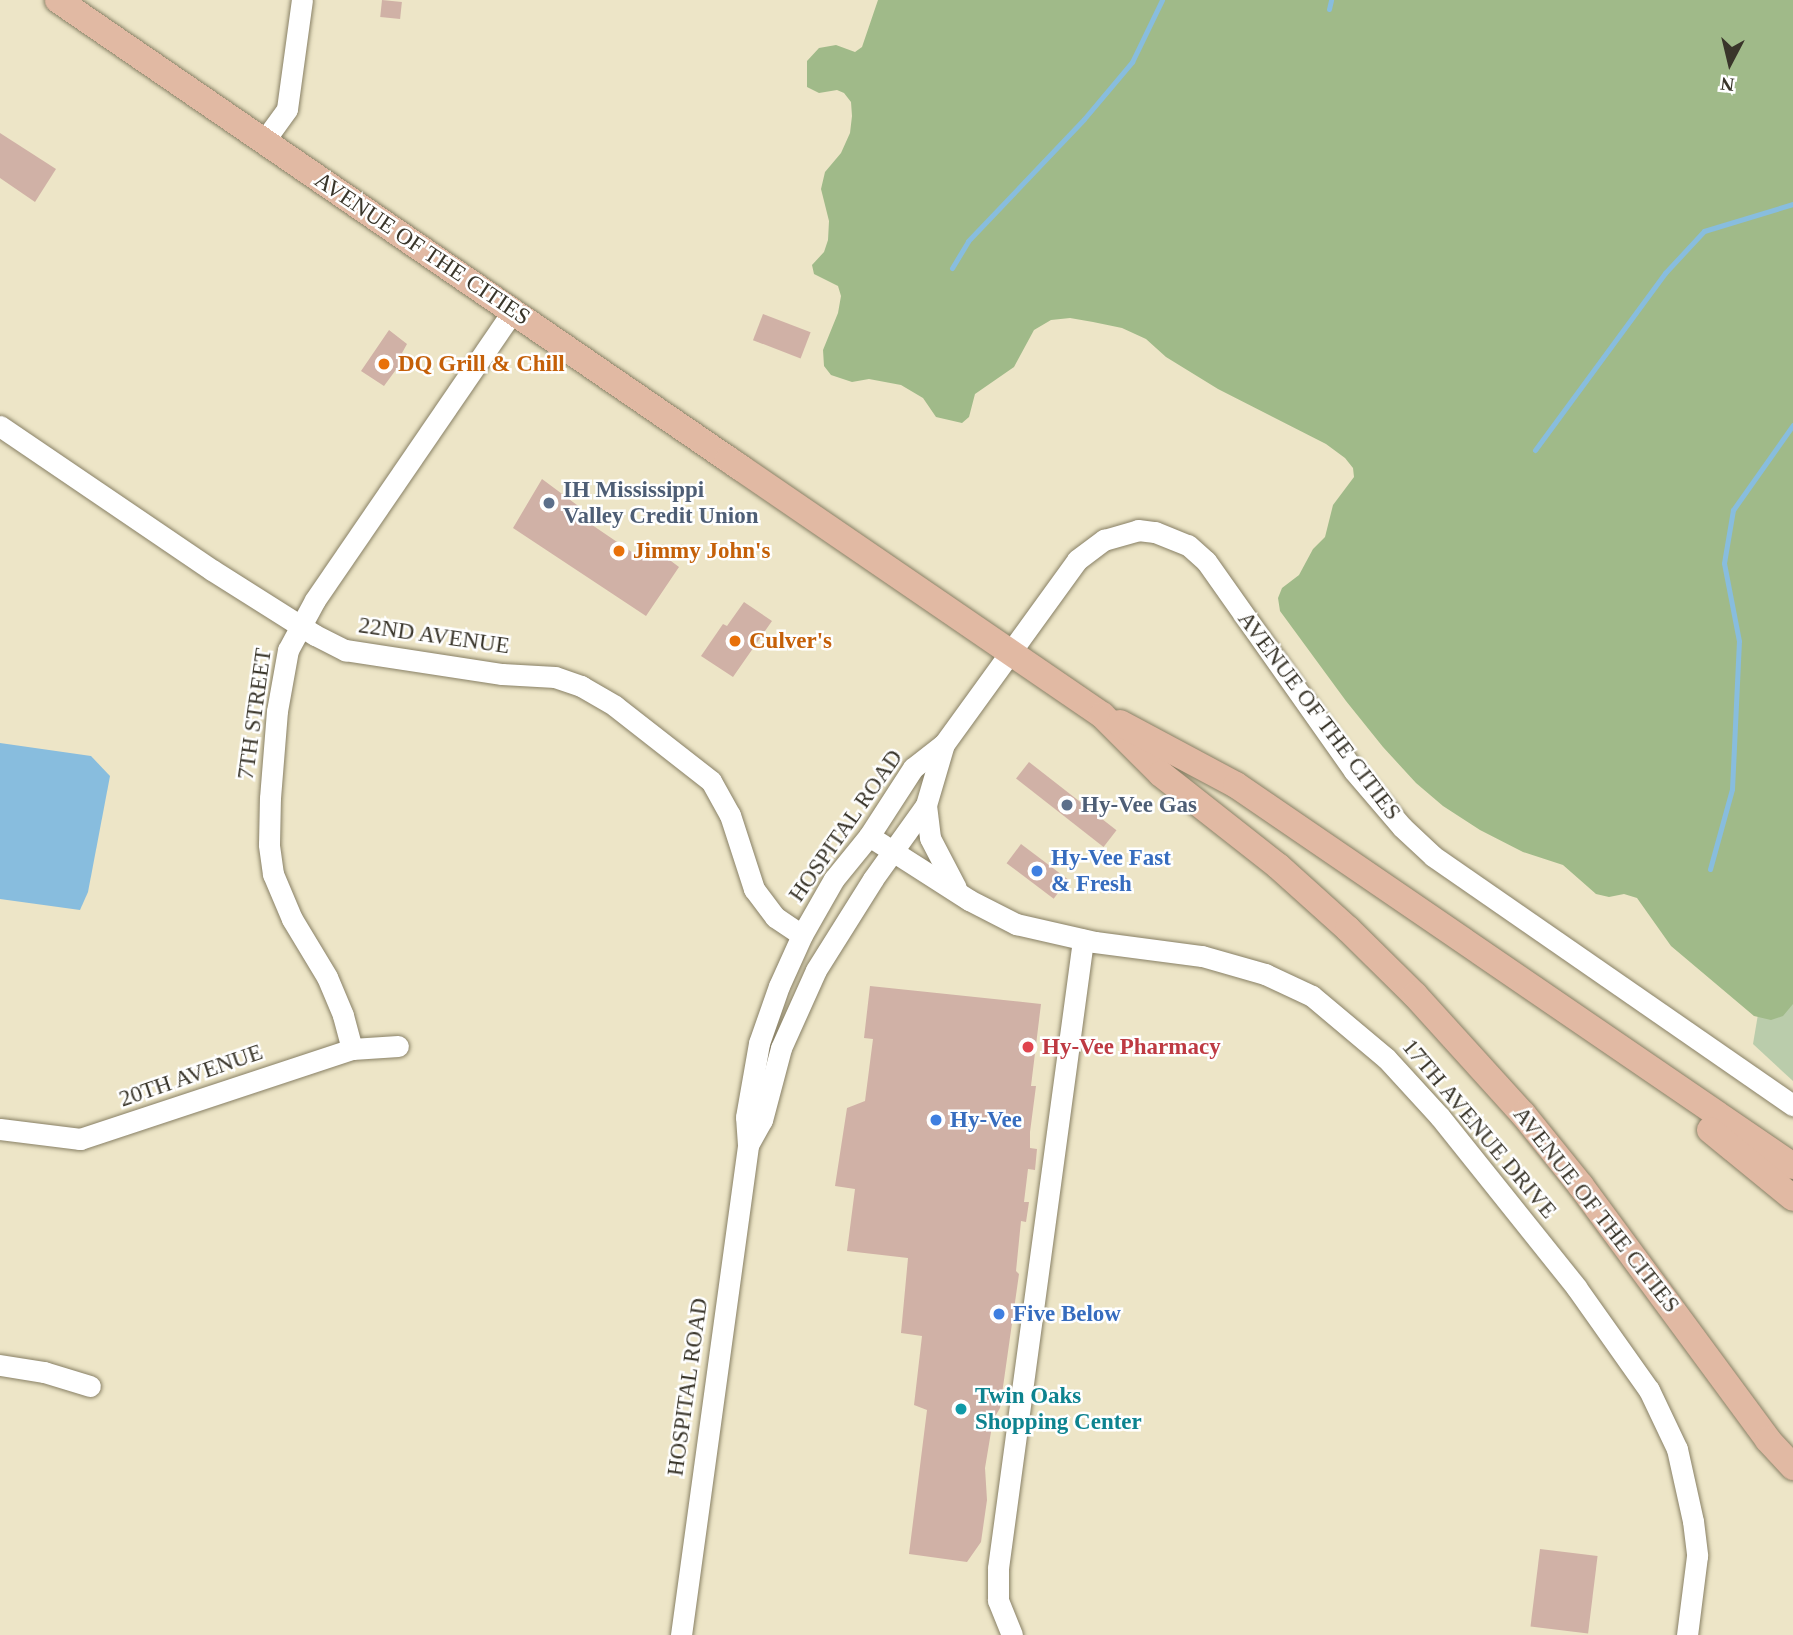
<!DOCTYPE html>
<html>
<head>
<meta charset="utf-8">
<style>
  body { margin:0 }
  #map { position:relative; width:1793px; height:1635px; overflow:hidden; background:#ede5c7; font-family:"Times New Roman",serif }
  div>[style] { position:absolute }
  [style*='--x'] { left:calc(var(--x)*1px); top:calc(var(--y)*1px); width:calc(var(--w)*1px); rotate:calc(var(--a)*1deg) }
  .green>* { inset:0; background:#baccab }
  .forest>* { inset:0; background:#a0ba89 }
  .water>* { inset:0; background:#88bdde }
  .stream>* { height:5px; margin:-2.5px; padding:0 2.5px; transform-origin:2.5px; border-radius:2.5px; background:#88bdde }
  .building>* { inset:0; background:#d0b1a6; transform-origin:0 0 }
  .roads { filter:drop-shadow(0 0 2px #888065) drop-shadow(0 0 2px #888065) }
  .minor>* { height:21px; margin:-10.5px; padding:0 10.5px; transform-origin:10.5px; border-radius:10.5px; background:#fff }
  .major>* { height:26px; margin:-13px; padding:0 13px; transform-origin:13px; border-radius:13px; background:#e1b9a3 }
  .dots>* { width:19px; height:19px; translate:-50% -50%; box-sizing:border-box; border:4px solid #fff; border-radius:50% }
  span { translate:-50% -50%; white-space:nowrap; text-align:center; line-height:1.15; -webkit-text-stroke:5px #fff; paint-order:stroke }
  .street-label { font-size:23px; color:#39352a }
  .food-label { font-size:23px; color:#c56008; font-weight:700 }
  .left { translate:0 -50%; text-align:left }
  .service-label { font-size:23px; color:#4e5e75; font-weight:700 }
  .shop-label { font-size:23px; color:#366cbe; font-weight:700 }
  .health-label { font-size:23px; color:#be3a42; font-weight:700 }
  .culture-label { font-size:23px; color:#0d838f; font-weight:700 }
  .north { position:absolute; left:1695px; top:28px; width:70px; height:70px; -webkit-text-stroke:5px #fff; paint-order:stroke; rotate:187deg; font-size:19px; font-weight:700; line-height:28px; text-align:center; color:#39352a }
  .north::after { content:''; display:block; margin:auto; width:24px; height:32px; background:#39352a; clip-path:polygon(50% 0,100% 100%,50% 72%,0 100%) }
</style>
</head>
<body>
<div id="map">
  <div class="green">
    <div style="clip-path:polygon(1793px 807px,1793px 1081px,1753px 1044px)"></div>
  </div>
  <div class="forest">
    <div style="clip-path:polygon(878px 0,1793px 0,1793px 1004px,1783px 1016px,1771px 1020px,1754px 1016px,1671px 946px,1637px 898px,1624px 894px,1609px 897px,1596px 894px,1563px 865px,1523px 852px,1480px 830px,1443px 806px,1416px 783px,1383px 747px,1346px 701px,1280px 611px,1278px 598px,1282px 588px,1299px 575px,1313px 549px,1325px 537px,1333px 505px,1354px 477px,1353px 468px,1345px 458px,1326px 444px,1218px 389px,1166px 357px,1146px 339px,1122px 328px,1093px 322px,1070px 318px,1051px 320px,1034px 330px,1014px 367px,975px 394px,969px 417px,962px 423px,936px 417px,923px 398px,901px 385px,869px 379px,852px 382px,831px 375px,824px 366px,823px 350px,838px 313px,841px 296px,838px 286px,814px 274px,812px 265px,824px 252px,828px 240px,829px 221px,821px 189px,825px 172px,841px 153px,850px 133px,852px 116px,851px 102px,844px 93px,837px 90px,819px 93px,807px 87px,807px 61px,819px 48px,836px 45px,855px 52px,862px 47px)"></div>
  </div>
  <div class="water">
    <div style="clip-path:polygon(0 743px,91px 756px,110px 776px,88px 892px,80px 910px,0 899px)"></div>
  </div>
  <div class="stream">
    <div style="--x:1329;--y:9;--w:9;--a:-77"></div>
    <div style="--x:952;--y:268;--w:31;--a:-59"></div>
    <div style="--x:968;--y:241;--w:168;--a:-46.4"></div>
    <div style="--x:1084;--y:119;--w:75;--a:-49.9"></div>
    <div style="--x:1132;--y:62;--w:69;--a:-64.2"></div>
    <div style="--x:1535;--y:450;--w:220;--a:-53.7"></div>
    <div style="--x:1665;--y:273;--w:57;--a:-47.1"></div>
    <div style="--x:1704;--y:231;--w:93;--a:-16.9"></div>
    <div style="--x:1710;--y:869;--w:83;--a:-74.6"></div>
    <div style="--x:1732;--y:789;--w:148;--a:-87.3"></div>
    <div style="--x:1739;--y:641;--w:79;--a:-100.9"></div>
    <div style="--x:1724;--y:563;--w:54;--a:-80.4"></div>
    <div style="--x:1733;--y:510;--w:104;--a:-54.8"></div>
  </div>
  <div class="building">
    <div style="left:382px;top:0;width:20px;height:17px;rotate:6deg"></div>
    <div style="clip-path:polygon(0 133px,56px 169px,35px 202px,0 178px)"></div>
    <div style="left:763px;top:314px;width:51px;height:28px;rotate:21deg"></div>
    <div style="clip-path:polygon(389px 330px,407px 344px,402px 353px,406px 356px,384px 386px,361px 371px)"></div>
    <div style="clip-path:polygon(542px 479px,581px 508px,576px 514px,642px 559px,651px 546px,679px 567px,646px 616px,513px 528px)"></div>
    <div style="clip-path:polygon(744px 602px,772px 621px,733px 677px,701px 656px,723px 624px,727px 626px)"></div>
    <div style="left:1029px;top:762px;width:111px;height:21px;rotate:38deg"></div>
    <div style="left:1021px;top:844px;width:59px;height:24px;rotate:37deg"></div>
    <div style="clip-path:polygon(870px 986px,1041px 1004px,1031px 1086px,1036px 1086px,1030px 1132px,1030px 1148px,1037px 1149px,1035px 1170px,1028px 1169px,1024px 1202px,1029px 1202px,1026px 1222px,1021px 1221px,1016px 1271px,1019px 1274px,1000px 1408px,993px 1420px,985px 1468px,987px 1500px,981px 1542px,967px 1562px,909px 1554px,927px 1410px,914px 1405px,922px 1336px,901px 1333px,908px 1258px,847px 1251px,855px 1189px,835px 1186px,847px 1108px,865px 1101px,873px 1039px,864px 1038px)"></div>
    <div style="left:1540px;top:1549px;width:58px;height:78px;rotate:7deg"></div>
  </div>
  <div class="roads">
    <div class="minor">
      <div style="--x:264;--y:141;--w:39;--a:-54"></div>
      <div style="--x:287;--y:109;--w:110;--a:-82.2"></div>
      <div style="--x:0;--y:426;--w:256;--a:34.2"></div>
      <div style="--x:212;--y:570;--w:122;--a:32.3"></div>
      <div style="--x:315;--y:635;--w:34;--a:27"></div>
      <div style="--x:345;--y:650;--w:159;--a:8.7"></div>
      <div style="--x:502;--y:674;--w:53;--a:3.2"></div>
      <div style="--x:555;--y:677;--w:28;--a:19"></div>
      <div style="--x:581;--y:686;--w:39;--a:30"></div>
      <div style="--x:615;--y:706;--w:122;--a:38"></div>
      <div style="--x:711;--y:781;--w:39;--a:61"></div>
      <div style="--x:730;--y:815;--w:78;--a:72"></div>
      <div style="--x:754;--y:889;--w:35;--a:53"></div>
      <div style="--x:775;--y:917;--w:32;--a:34"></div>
      <div style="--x:926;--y:805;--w:33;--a:83"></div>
      <div style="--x:930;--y:838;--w:56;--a:62.5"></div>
      <div style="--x:869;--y:836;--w:119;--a:32.6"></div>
      <div style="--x:969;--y:900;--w:53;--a:27.1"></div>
      <div style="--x:1016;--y:924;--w:81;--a:12.8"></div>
      <div style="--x:1095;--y:942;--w:108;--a:7.5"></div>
      <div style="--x:1202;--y:956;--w:66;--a:15.9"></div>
      <div style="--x:1265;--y:974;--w:52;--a:25.1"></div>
      <div style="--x:1312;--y:996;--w:97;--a:40"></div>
      <div style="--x:1386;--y:1058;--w:80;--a:47.5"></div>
      <div style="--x:1440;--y:1117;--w:218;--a:51.3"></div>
      <div style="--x:1576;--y:1287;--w:126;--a:54.7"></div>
      <div style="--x:1649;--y:1390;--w:65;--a:64.6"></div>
      <div style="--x:1677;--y:1449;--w:74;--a:77.5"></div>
      <div style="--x:1693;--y:1521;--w:35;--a:83"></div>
      <div style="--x:1697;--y:1556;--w:80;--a:97.2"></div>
      <div style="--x:352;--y:1049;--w:35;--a:-105"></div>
      <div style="--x:343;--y:1015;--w:41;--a:-112.8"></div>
      <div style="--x:327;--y:977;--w:68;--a:-121.1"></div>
      <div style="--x:292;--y:919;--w:49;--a:-112.9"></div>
      <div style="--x:273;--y:874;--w:30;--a:-98"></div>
      <div style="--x:269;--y:844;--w:46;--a:-88.8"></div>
      <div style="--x:270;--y:798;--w:87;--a:-85.4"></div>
      <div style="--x:277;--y:711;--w:62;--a:-79.8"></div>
      <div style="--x:288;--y:650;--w:57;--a:-61.6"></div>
      <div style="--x:315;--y:600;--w:350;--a:-55.6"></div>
      <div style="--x:0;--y:1129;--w:81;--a:7.1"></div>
      <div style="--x:80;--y:1139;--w:287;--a:-18.3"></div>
      <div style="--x:352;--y:1049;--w:46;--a:-3.7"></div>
      <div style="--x:748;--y:1145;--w:29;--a:-61"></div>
      <div style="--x:762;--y:1120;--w:74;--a:-75.2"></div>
      <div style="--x:781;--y:1048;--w:85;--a:-65.8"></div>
      <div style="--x:816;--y:970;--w:107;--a:-57.9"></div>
      <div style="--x:873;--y:879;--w:91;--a:-54.4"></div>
      <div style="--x:926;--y:805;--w:64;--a:-73.6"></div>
      <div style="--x:0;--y:1365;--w:45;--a:9"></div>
      <div style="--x:44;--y:1372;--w:48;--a:16.9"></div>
      <div style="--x:681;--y:1635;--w:495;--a:-82.2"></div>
      <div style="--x:748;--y:1145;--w:28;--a:-94"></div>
      <div style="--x:746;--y:1117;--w:75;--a:-80"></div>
      <div style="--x:759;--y:1043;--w:60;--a:-70.7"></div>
      <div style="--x:779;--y:986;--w:56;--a:-65.7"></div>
      <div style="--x:802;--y:935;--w:64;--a:-60.3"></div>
      <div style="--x:834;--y:879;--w:55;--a:-50.9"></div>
      <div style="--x:869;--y:836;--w:81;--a:-57.1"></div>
      <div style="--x:913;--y:768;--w:39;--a:-38"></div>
      <div style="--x:944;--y:744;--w:227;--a:-54.1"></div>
      <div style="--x:1077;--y:560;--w:34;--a:-37"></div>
      <div style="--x:1104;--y:540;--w:35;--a:-16"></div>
      <div style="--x:1138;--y:530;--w:17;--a:7"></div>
      <div style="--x:1155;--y:532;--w:35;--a:22"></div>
      <div style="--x:1188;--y:545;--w:24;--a:42"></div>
      <div style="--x:1206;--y:561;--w:257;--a:54.8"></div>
      <div style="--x:1354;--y:771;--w:74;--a:49.4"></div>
      <div style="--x:1402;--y:827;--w:42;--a:43.1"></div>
      <div style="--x:1433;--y:856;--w:438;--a:34.7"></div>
      <div style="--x:1012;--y:1635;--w:38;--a:-112"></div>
      <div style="--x:998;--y:1600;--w:32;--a:-90"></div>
      <div style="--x:998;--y:1568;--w:634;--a:-82.29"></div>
    </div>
    <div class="major">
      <div style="--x:58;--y:0;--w:828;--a:34.42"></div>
      <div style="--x:728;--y:459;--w:453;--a:34.4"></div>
      <div style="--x:1102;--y:715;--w:83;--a:45"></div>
      <div style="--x:1161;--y:774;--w:149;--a:38.2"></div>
      <div style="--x:1278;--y:866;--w:94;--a:42"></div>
      <div style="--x:1348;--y:929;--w:94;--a:44.6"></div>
      <div style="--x:1415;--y:995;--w:161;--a:47.8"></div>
      <div style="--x:1523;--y:1114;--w:92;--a:51.1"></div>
      <div style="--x:1581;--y:1186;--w:315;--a:53.6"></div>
      <div style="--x:1768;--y:1440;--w:37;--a:47"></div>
      <div style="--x:1120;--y:723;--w:132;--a:28.1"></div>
      <div style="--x:1236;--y:785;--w:675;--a:34.37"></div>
      <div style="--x:1710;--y:1130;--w:107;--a:39.3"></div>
    </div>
  </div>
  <div class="dots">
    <div style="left:384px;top:364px;background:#e8710a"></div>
    <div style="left:549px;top:503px;background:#5c6f8a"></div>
    <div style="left:619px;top:551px;background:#e8710a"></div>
    <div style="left:735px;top:641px;background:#e8710a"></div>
    <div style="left:1067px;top:805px;background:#5c6f8a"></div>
    <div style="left:1037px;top:871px;background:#3f7fe0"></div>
    <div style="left:1028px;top:1047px;background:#e0444e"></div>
    <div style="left:936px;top:1120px;background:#3f7fe0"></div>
    <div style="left:999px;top:1314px;background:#3f7fe0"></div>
    <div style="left:961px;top:1409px;background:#0f9aa8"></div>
  </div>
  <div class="street-label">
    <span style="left:422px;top:249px;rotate:34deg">AVENUE OF THE CITIES</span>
    <span style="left:434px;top:636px;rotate:8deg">22ND AVENUE</span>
    <span style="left:255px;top:714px;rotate:-82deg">7TH STREET</span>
    <span style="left:1319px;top:716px;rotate:53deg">AVENUE OF THE CITIES</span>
    <span style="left:846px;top:826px;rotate:-55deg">HOSPITAL ROAD</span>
    <span style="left:191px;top:1076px;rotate:-19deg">20TH AVENUE</span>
    <span style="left:1479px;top:1129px;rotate:50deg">17TH AVENUE DRIVE</span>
    <span style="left:1596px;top:1210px;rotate:52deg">AVENUE OF THE CITIES</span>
    <span style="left:688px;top:1387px;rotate:-82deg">HOSPITAL ROAD</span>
  </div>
  <div class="food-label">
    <span class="left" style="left:398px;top:364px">DQ Grill &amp; Chill</span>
    <span class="left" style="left:633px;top:551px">Jimmy John's</span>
    <span class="left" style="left:749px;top:641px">Culver's</span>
  </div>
  <div class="service-label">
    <span class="left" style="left:563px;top:503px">IH Mississippi<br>Valley Credit Union</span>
    <span class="left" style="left:1081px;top:805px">Hy-Vee Gas</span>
  </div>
  <div class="shop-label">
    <span class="left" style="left:1051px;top:871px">Hy-Vee Fast<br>&amp; Fresh</span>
    <span class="left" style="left:950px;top:1120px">Hy-Vee</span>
    <span class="left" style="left:1013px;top:1314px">Five Below</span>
  </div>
  <div class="health-label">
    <span class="left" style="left:1042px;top:1047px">Hy-Vee Pharmacy</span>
  </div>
  <div class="culture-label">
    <span class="left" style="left:975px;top:1409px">Twin Oaks<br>Shopping Center</span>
  </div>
  <div class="north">N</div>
</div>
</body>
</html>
